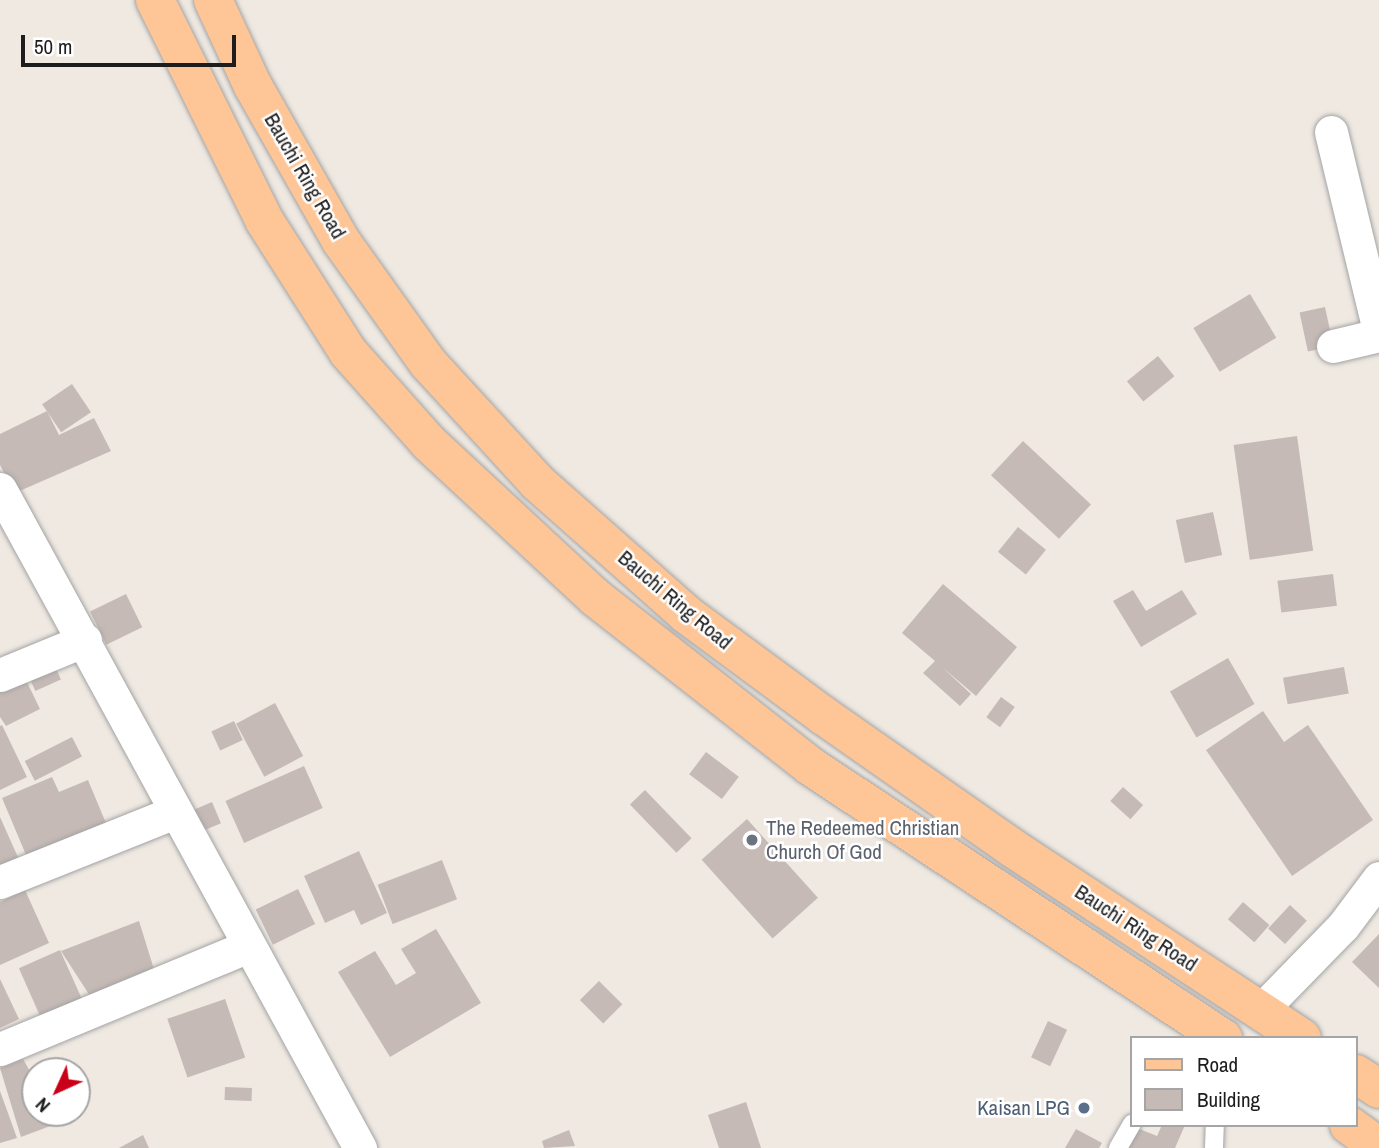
<!DOCTYPE html>
<html>
<head>
<meta charset="utf-8">
<style>
  body { margin:0 }
  #map { position:relative; width:1379px; height:1148px; overflow:hidden; background:#efe9e2; font-family:"Archivo Narrow",sans-serif }
  div>[style] { position:absolute }
  [style*='--x'] { left:calc(var(--x)*1px); top:calc(var(--y)*1px); width:calc(var(--w)*1px); rotate:calc(var(--a)*1deg) }
  .building>* { inset:0; background:#c6bab6; transform-origin:0 0 }
  .roads { filter:drop-shadow(0 0 2px #a4a4a4) drop-shadow(0 0 2px #a4a4a4) }
  .service>* { height:18px; margin:-9px; padding:0 9px; transform-origin:9px; border-radius:9px; background:#fff }
  .minor>* { height:33px; margin:-16.5px; padding:0 16.5px; transform-origin:16.5px; border-radius:16.5px; background:#fff }
  .primary>* { height:38px; margin:-19px; padding:0 19px; transform-origin:19px; border-radius:19px; background:#fec597 }
  .dots>* { width:19px; height:19px; translate:-50% -50%; box-sizing:border-box; border:4px solid #fff; border-radius:50% }
  span { translate:-50% -50%; white-space:nowrap; text-align:center; line-height:1.15; -webkit-text-stroke:5px #fff; paint-order:stroke }
  .street-label { font-size:21px; color:#1d1d1d }
  .worship-label { font-size:21px; color:#5b616d }
  .left { translate:0 -50%; text-align:left }
  .service-label { font-size:21px; color:#4e5e75 }
  .right { translate:-100% -50%; text-align:right }
  .legend { position:absolute; left:1130px; top:1036px; width:228px; height:91px; box-sizing:border-box; background:#fff; border:2px solid #a5a5a5; margin:0; padding:9px 12px; list-style:none; font-size:21px; color:#1d1d1d }
  .legend li { display:flex; align-items:center; gap:14px; height:35px }
  .legend b { width:35px; border:2px solid #a5a5a5 }
  .north { position:absolute; left:21px; top:1057px; width:70px; height:70px; box-sizing:border-box; background:#fff; border:2px solid #a5a5a5; border-radius:50%; rotate:225deg; font-size:19px; font-weight:700; line-height:28px; text-align:center; color:#1d1d1d }
  .north::after { content:''; display:block; margin:auto; width:24px; height:32px; background:#ca0019; clip-path:polygon(50% 0,100% 100%,50% 72%,0 100%) }
  .scale { position:absolute; left:21px; top:35px; width:215px; height:32px; box-sizing:border-box; border:4px solid #1d1d1d; border-top:0; padding-left:9px; font-size:21px; line-height:24px; white-space:nowrap; color:#1d1d1d; -webkit-text-stroke:5px #fff; paint-order:stroke }
</style>
</head>
<body>
<div id="map">
  <div class="building">
    <div style="left:1250px;top:294px;width:51px;height:66px;rotate:59deg"></div>
    <div style="left:1325px;top:307px;width:40px;height:26px;rotate:78deg"></div>
    <div style="left:1158px;top:356px;width:26px;height:40px;rotate:51deg"></div>
    <div style="left:72px;top:384px;width:34px;height:36px;rotate:56deg"></div>
    <div style="clip-path:polygon(47px 411px,59px 435px,94px 418px,111px 451px,15px 493px,0 465px,0 434px)"></div>
    <div style="left:1297px;top:436px;width:116px;height:64px;rotate:82deg"></div>
    <div style="left:1023px;top:441px;width:93px;height:47px;rotate:43deg"></div>
    <div style="left:1213px;top:512px;width:44px;height:38px;rotate:78deg"></div>
    <div style="left:1018px;top:527px;width:36px;height:32px;rotate:39deg"></div>
    <div style="left:1333px;top:574px;width:32px;height:56px;rotate:83deg"></div>
    <div style="clip-path:polygon(943px 584px,1017px 647px,976px 696px,942px 667px,971px 694px,960px 706px,923px 673px,935px 661px,902px 633px)"></div>
    <div style="clip-path:polygon(1133px 590px,1146px 611px,1182px 590px,1197px 614px,1141px 647px,1113px 601px)"></div>
    <div style="left:126px;top:594px;width:37px;height:40px;rotate:64deg"></div>
    <div style="left:1228px;top:658px;width:53px;height:67px;rotate:60deg"></div>
    <div style="left:54px;top:664px;width:17px;height:28px;rotate:66deg"></div>
    <div style="left:1344px;top:667px;width:27px;height:62px;rotate:80deg"></div>
    <div style="clip-path:polygon(24px 676px,40px 709px,6px 726px,0 717px,0 688px)"></div>
    <div style="left:1001px;top:697px;width:17px;height:25px;rotate:36deg"></div>
    <div style="left:275px;top:703px;width:60px;height:44px;rotate:62deg"></div>
    <div style="clip-path:polygon(1263px 711px,1284px 742px,1308px 725px,1373px 820px,1292px 876px,1206px 750px)"></div>
    <div style="left:234px;top:721px;width:21px;height:25px;rotate:65deg"></div>
    <div style="clip-path:polygon(2px 725px,27px 777px,0 790px,0 726px)"></div>
    <div style="left:72px;top:737px;width:22px;height:53px;rotate:63deg"></div>
    <div style="left:706px;top:752px;width:41px;height:28px;rotate:37deg"></div>
    <div style="left:304px;top:766px;width:46px;height:86px;rotate:66deg"></div>
    <div style="clip-path:polygon(52px 777px,59px 792px,88px 780px,108px 828px,29px 862px,2px 798px)"></div>
    <div style="left:1123px;top:787px;width:27px;height:19px;rotate:42deg"></div>
    <div style="left:645px;top:790px;width:67px;height:21px;rotate:46deg"></div>
    <div style="left:212px;top:802px;width:23px;height:26px;rotate:67deg"></div>
    <div style="clip-path:polygon(0 817px,21px 864px,0 874px)"></div>
    <div style="left:747px;top:819px;width:106px;height:61px;rotate:48deg"></div>
    <div style="clip-path:polygon(359px 851px,387px 913px,361px 925px,354px 910px,325px 923px,304px 876px)"></div>
    <div style="left:442px;top:860px;width:42px;height:69px;rotate:69deg"></div>
    <div style="left:298px;top:889px;width:39px;height:47px;rotate:64deg"></div>
    <div style="clip-path:polygon(25px 890px,49px 943px,0 965px,0 902px)"></div>
    <div style="left:1243px;top:902px;width:35px;height:23px;rotate:41deg"></div>
    <div style="left:1290px;top:905px;width:23px;height:32px;rotate:43deg"></div>
    <div style="clip-path:polygon(139px 921px,157px 979px,92px 999px,61px 951px)"></div>
    <div style="clip-path:polygon(436px 929px,481px 1003px,390px 1057px,338px 972px,375px 951px,396px 985px,416px 973px,401px 949px)"></div>
    <div style="clip-path:polygon(1379px 934px,1379px 988px,1352px 962px)"></div>
    <div style="left:60px;top:950px;width:54px;height:45px;rotate:66deg"></div>
    <div style="clip-path:polygon(0 979px,19px 1019px,0 1028px)"></div>
    <div style="left:599px;top:981px;width:33px;height:27px;rotate:45deg"></div>
    <div style="left:225px;top:999px;width:62px;height:61px;rotate:71deg"></div>
    <div style="left:1048px;top:1021px;width:21px;height:40px;rotate:25deg"></div>
    <div style="clip-path:polygon(23px 1059px,35px 1080px,35px 1113px,67px 1113px,69px 1119px,21px 1137px,0 1068px)"></div>
    <div style="left:225px;top:1087px;width:27px;height:13px;rotate:2deg"></div>
    <div style="clip-path:polygon(0 1091px,17px 1138px,0 1143px)"></div>
    <div style="clip-path:polygon(746px 1102px,761px 1148px,719px 1148px,708px 1115px)"></div>
    <div style="clip-path:polygon(1162px 1125px,1185px 1125px,1175px 1148px,1128px 1148px,1137px 1128px,1157px 1136px)"></div>
    <div style="clip-path:polygon(1076px 1129px,1102px 1143px,1099px 1148px,1065px 1148px)"></div>
    <div style="clip-path:polygon(569px 1130px,575px 1146px,544px 1148px,542px 1141px)"></div>
    <div style="clip-path:polygon(143px 1135px,149px 1148px,119px 1148px)"></div>
  </div>
  <div class="roads">
    <div class="service">
      <div style="--x:1118;--y:1148;--w:28;--a:-60"></div>
      <div style="--x:1214;--y:1148;--w:23;--a:-88"></div>
    </div>
    <div class="minor">
      <div style="--x:1331;--y:132;--w:204;--a:76.4"></div>
      <div style="--x:1333;--y:346;--w:47;--a:-13.4"></div>
      <div style="--x:0;--y:489;--w:751;--a:61.35"></div>
      <div style="--x:0;--y:675;--w:92;--a:-22.4"></div>
      <div style="--x:0;--y:882;--w:188;--a:-21.8"></div>
      <div style="--x:1261;--y:1010;--w:117;--a:-45.7"></div>
      <div style="--x:1343;--y:926;--w:60;--a:-53.1"></div>
      <div style="--x:0;--y:1049;--w:269;--a:-22.5"></div>
    </div>
    <div class="primary">
      <div style="--x:155;--y:0;--w:246;--a:63.6"></div>
      <div style="--x:264;--y:220;--w:156;--a:57.5"></div>
      <div style="--x:348;--y:352;--w:122;--a:48.3"></div>
      <div style="--x:429;--y:443;--w:228;--a:42.9"></div>
      <div style="--x:596;--y:598;--w:272;--a:38.1"></div>
      <div style="--x:810;--y:766;--w:495;--a:33.4"></div>
      <div style="--x:213;--y:0;--w:95;--a:65.1"></div>
      <div style="--x:253;--y:86;--w:178;--a:60.4"></div>
      <div style="--x:341;--y:241;--w:150;--a:54.5"></div>
      <div style="--x:428;--y:363;--w:161;--a:47.5"></div>
      <div style="--x:537;--y:482;--w:199;--a:41.5"></div>
      <div style="--x:686;--y:614;--w:172;--a:36.5"></div>
      <div style="--x:824;--y:716;--w:228;--a:35"></div>
      <div style="--x:1011;--y:847;--w:348;--a:33.3"></div>
      <div style="--x:1356;--y:1074;--w:27;--a:33"></div>
      <div style="--x:1349;--y:1125;--w:37;--a:36"></div>
    </div>
  </div>
  <div class="dots">
    <div style="left:752px;top:840px;background:#6b7280"></div>
    <div style="left:1084px;top:1108px;background:#5c6f8a"></div>
  </div>
  <div class="street-label">
    <span style="left:305px;top:176px;rotate:60deg">Bauchi Ring Road</span>
    <span style="left:675px;top:600px;rotate:40deg">Bauchi Ring Road</span>
    <span style="left:1136px;top:928px;rotate:33deg">Bauchi Ring Road</span>
  </div>
  <div class="worship-label">
    <span class="left" style="left:766px;top:840px">The Redeemed Christian<br>Church Of God</span>
  </div>
  <div class="service-label">
    <span class="right" style="left:1070px;top:1108px">Kaisan LPG</span>
  </div>
  <ul class="legend">
  <li><b style="height:9px;background:#fec597"></b>Road</li>
  <li><b style="height:19px;background:#c6bab6"></b>Building</li>
  </ul>
  <div class="north">N</div>
  <div class="scale">50 m</div>
</div>
</body>
</html>
